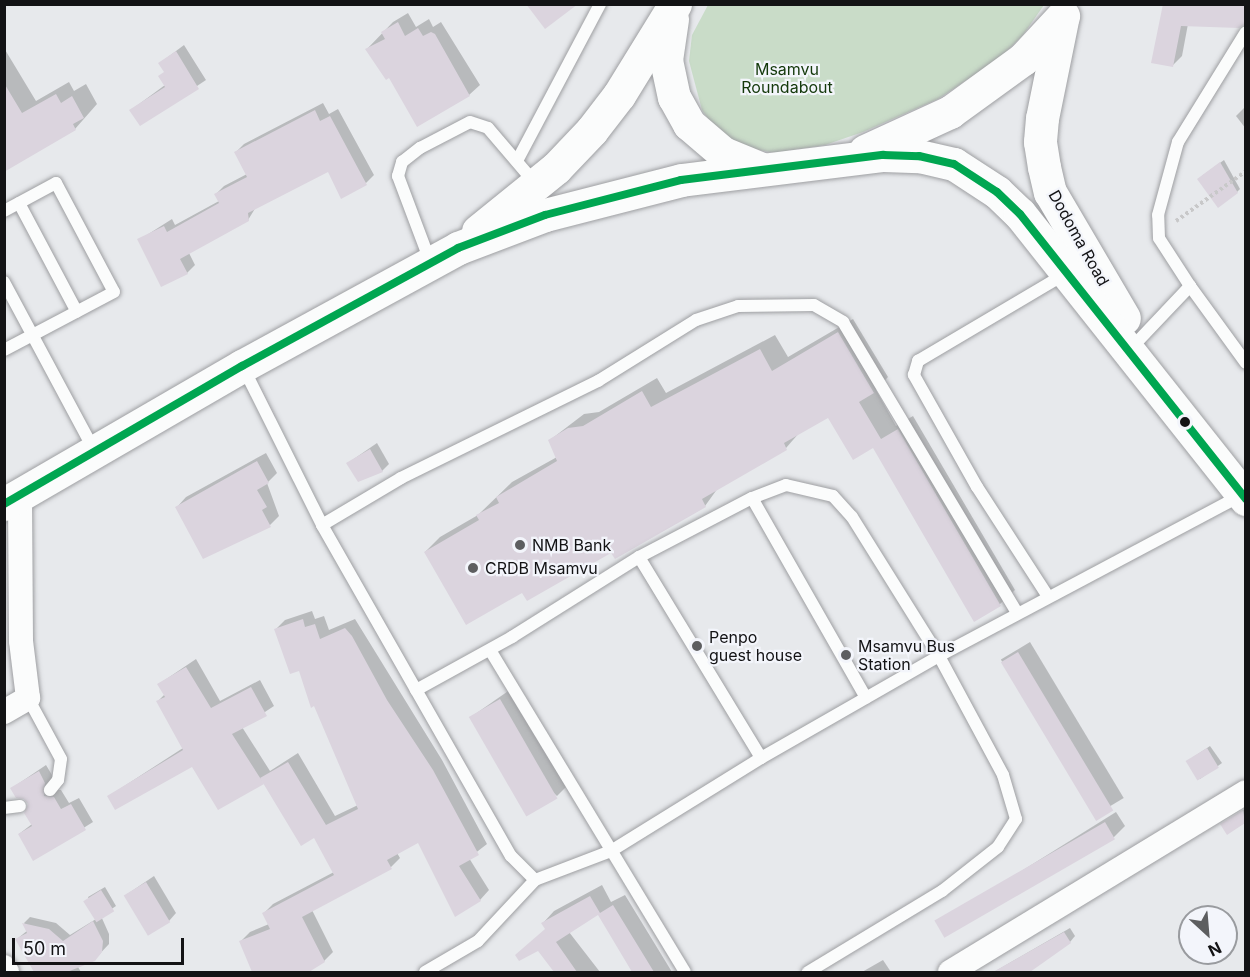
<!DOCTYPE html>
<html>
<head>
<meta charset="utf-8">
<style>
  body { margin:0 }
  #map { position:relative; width:1250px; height:977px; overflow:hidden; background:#e7e9ec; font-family:Inter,sans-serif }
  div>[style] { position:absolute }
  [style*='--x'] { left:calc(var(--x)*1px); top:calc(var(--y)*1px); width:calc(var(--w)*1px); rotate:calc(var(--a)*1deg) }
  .green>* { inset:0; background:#c9dcc8 }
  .shadow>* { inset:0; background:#0003; transform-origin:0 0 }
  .building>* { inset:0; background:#dbd4de; transform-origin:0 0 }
  .path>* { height:4px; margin-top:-2px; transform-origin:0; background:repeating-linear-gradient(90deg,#c8c8c9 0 3px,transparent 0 6px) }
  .roads { filter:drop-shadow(0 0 2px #9e9fa2) drop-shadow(0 0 2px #9e9fa2) }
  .service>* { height:12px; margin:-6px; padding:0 6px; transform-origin:6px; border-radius:6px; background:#fbfcfc }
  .minor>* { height:24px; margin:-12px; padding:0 12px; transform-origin:12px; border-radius:12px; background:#fbfcfc }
  .trunk>* { height:33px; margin:-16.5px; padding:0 16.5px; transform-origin:16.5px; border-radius:16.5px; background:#fbfcfc }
  .bus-1>* { height:8px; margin:-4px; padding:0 4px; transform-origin:4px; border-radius:4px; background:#00a651 }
  .dots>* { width:16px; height:16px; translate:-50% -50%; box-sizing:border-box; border:3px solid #f3f5fb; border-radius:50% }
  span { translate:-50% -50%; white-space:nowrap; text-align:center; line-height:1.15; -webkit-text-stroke:4.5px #f3f5fb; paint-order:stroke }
  .park-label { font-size:16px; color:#14390b }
  .street-label { font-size:16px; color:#131315 }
  .poi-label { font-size:16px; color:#131315 }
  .left { translate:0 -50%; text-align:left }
  .frame { position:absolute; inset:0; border:6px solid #131315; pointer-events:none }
  .north { position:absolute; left:1178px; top:905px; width:60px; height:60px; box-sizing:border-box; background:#f3f5fb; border:2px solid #999b9f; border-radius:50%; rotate:154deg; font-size:16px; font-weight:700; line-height:24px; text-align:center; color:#131315 }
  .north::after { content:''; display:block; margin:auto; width:21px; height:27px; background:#5d5e60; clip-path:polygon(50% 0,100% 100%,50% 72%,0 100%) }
  .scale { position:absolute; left:12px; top:938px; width:172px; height:27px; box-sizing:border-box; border:3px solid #131315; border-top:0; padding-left:8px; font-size:18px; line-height:21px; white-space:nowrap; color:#131315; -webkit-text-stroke:4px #f3f5fb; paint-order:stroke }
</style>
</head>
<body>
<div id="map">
  <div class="green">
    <div style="clip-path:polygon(708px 5px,1044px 5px,1023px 35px,1000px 58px,938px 99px,863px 132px,825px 145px,775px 153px,749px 148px,732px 140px,716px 130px,702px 110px,689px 61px,692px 35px)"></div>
  </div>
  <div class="shadow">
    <div style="clip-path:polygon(1164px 4px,1246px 4px,1246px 23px,1239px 26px,1188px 24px,1182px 56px,1173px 65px)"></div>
    <div style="clip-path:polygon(408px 13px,416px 27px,429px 19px,433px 27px,441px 22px,480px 85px,469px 95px,390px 76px,367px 49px,393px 22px)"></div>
    <div style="clip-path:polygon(184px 45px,206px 80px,140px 124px,131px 110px,165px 85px,165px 71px,160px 63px)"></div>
    <div style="clip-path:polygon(4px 48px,36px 101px,69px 82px,74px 91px,86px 84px,97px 104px,75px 129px,4px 170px)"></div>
    <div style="clip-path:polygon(323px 103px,329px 114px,338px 109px,374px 175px,366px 183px,329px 170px,256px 207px,248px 220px,189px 253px,195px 265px,187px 273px,139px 240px,172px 219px,175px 225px,219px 201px,216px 194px,224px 186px,247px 174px,236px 152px,244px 144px)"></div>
    <div style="clip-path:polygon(1246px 106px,1246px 129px,1236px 116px)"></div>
    <div style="clip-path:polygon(1224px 160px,1240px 189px,1237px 192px,1202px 176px)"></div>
    <div style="clip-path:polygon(853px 319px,888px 377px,876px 390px,896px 426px,913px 416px,1015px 590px,1000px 604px,975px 619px,873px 446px,828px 416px,800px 432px,786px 448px,718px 488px,705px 506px,523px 591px,425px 552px,440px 537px,478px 515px,512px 482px,557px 457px,550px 440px,584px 414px,599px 412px,657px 378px,666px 393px,775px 335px,788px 357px)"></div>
    <div style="clip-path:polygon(377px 443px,389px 464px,382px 471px,348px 463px)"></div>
    <div style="clip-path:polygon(266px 453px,277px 473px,267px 483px,279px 516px,270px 525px,177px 507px,186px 497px)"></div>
    <div style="clip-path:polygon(312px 611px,315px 619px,324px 616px,329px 630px,355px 619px,442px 760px,487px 844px,469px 858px,489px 890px,480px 900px,418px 841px,397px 853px,400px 858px,391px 867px,312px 910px,333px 952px,324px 961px,305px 972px,254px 972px,241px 941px,250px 932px,269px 924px,264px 913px,273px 904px,334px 872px,315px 836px,264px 781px,192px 765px,109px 796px,183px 748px,158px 701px,165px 694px,159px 684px,196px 659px,220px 701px,260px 680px,274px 706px,242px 727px,270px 771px,298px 753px,335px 816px,358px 805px,300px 669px,276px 629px,285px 620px)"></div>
    <div style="left:1030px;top:642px;width:182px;height:34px;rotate:59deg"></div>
    <div style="clip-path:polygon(511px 689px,568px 785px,557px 796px,471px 717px)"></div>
    <div style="clip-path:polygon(1210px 746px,1222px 763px,1200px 779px,1192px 758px)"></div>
    <div style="clip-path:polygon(46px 765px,52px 775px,51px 789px,61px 790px,69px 803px,79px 798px,93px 822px,34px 859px,19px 834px,32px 824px,30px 804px,12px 788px)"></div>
    <div style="clip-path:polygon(1246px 808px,1246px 822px,1228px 833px,1222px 824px)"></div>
    <div style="clip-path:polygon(1116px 812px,1125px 826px,1114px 837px,940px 926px,951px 915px)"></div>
    <div style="clip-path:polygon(154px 876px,176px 913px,169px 921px,126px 895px)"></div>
    <div style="clip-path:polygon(602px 885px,611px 902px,625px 895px,672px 972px,634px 972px,598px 913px,569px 932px,600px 972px,556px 972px,539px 949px,546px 929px,543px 923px,554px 911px)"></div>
    <div style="clip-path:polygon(105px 887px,116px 906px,101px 916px,109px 934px,109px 944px,94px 960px,78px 967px,81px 972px,36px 972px,17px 939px,28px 930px,24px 923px,30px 917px,56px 923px,70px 935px,96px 919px,88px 897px)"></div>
    <div style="clip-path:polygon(1070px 928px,1075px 936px,1070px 942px,1022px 972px,994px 972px)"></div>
    <div style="clip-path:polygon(883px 960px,891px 972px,862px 972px)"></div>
  </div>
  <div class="building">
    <div style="clip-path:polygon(526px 4px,578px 4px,545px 29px)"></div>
    <div style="clip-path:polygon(1163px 4px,1245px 4px,1245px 24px,1239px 28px,1181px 26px,1173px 67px,1151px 63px)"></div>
    <div style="clip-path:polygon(398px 22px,405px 36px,418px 28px,423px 36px,431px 32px,435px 34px,470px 96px,417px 127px,389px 78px,386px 80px,365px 49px,385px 39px,381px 32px)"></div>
    <div style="clip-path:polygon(176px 51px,199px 89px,140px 126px,129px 110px,165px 87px,158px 76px,164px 72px,158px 63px)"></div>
    <div style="clip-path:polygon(4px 83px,22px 113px,56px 94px,61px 103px,72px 96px,84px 118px,73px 124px,76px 130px,4px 172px)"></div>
    <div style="clip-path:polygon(315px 110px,320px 121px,330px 116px,367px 185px,341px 199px,328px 172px,248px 213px,249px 221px,180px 259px,188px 274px,161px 287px,137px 239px,164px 226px,167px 232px,219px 203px,214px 194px,247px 177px,234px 152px)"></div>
    <div style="clip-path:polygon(1220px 162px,1238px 193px,1218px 208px,1197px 179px)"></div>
    <div style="clip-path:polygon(838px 332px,874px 393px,859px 402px,881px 439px,898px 429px,1001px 606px,974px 622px,873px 448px,853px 460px,828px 418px,784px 443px,787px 450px,702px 499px,706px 507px,615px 559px,611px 553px,527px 601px,522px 593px,466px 625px,424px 552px,479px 520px,476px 515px,499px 503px,496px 497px,557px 461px,548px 440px,568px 428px,583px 426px,642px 391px,651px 407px,760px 349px,772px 371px)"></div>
    <div style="clip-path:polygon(370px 449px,383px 472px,358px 482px,346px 463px)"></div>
    <div style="clip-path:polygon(257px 461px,269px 483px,257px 490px,267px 507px,262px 510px,271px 527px,203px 559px,175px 507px)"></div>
    <div style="clip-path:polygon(303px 619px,305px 627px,315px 624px,320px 639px,345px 628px,352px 636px,387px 700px,433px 770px,479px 855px,459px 866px,481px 901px,455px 917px,418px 843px,387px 860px,392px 869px,302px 917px,325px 962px,309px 972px,252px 972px,239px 941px,270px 929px,262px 913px,334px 875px,314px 838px,301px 846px,260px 778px,288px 762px,326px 825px,358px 809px,314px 706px,311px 708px,299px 671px,290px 674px,274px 629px)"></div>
    <div style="left:1018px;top:652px;width:185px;height:20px;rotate:59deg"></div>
    <div style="clip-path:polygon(186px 667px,211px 708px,251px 687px,267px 716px,232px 734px,264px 784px,218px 810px,192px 767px,115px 810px,107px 796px,183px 750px,156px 701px,165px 697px,157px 684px)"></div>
    <div style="left:500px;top:699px;width:115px;height:36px;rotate:60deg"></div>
    <div style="left:1207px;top:748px;width:23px;height:25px;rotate:59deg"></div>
    <div style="clip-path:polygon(39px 771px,45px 783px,44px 796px,54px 797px,61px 809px,71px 804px,86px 830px,33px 861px,18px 834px,32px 826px,24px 813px,28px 804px,24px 799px,16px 798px,10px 788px)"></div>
    <div style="clip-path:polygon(1243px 810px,1245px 823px,1227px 835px,1220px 824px)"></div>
    <div style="left:1105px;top:822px;width:20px;height:197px;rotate:60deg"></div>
    <div style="left:146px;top:882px;width:47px;height:26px;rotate:59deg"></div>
    <div style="left:101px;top:890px;width:25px;height:21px;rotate:58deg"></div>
    <div style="clip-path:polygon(590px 896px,600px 913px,613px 905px,654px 972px,632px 972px,598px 915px,556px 942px,577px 972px,554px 972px,538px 951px,519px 961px,515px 955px,545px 929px,541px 923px)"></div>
    <div style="clip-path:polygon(93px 921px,103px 941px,102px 952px,95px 961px,67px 972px,34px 972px,15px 939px,27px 933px,22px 923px,49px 929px,63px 941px)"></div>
    <div style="clip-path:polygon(1064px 932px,1071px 943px,1030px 972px,993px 972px)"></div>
  </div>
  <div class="path">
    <div style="--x:1176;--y:221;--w:86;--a:-35.5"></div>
  </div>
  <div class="roads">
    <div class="service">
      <div style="--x:517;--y:161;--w:178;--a:-62.1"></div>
      <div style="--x:19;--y:203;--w:123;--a:62"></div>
      <div style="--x:4;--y:211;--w:59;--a:-28.3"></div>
      <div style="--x:56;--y:183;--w:123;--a:62"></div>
      <div style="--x:114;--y:292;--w:124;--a:152.2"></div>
      <div style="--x:430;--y:261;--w:91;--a:-110.6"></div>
      <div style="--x:398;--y:176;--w:15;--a:-74"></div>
      <div style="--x:402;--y:162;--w:23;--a:-38"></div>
      <div style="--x:420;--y:148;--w:56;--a:-27.5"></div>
      <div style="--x:470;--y:122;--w:19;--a:18"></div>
      <div style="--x:488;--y:128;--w:72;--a:49.5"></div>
      <div style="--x:4;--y:282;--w:191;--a:61.8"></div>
      <div style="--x:1190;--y:286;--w:95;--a:54"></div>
      <div style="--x:1138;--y:341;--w:76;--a:-46.6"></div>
      <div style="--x:1190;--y:286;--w:57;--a:-122.9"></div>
      <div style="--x:1159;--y:238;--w:23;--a:-92"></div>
      <div style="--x:1158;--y:215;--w:76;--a:-74.7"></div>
      <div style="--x:1178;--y:142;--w:129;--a:-58.3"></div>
      <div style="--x:243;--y:367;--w:177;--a:63.4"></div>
      <div style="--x:322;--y:525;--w:381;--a:60.3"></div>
      <div style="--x:511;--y:856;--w:34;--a:45"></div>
      <div style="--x:535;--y:880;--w:81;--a:-20.9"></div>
      <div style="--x:611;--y:851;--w:176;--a:-31.8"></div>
      <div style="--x:761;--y:758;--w:205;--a:-29.8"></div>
      <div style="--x:939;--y:656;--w:341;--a:-28"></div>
      <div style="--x:752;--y:498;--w:230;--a:60.3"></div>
      <div style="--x:322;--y:525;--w:92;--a:-30.7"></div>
      <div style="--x:401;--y:478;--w:220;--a:-26.2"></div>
      <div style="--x:598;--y:381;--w:115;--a:-31.9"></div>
      <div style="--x:696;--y:320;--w:44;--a:-18.4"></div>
      <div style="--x:738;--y:306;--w:76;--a:-0.8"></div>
      <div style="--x:814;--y:305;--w:34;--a:30"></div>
      <div style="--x:843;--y:322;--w:339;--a:59.1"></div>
      <div style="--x:639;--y:557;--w:235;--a:58.7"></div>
      <div style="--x:1047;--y:595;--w:129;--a:-122.9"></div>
      <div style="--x:977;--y:487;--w:129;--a:-119.4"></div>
      <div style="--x:914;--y:375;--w:15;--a:-74"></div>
      <div style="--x:918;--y:361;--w:171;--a:-30.6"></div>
      <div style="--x:490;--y:650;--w:376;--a:58.8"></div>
      <div style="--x:416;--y:690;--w:110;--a:-28.9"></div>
      <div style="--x:512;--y:637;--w:150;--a:-32.2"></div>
      <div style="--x:639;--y:557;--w:127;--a:-27.6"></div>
      <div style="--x:752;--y:498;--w:36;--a:-21"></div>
      <div style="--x:786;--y:485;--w:48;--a:13.2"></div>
      <div style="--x:833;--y:496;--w:28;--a:48"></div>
      <div style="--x:852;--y:517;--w:164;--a:58"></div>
      <div style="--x:939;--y:656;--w:135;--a:61.7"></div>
      <div style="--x:1003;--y:775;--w:46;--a:73.5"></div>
      <div style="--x:1016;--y:819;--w:33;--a:123"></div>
      <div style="--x:998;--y:847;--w:71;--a:141.8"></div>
      <div style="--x:942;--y:891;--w:157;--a:148.8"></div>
      <div style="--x:28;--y:698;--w:69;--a:61.6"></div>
      <div style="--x:61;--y:759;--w:21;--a:98"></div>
      <div style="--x:58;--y:780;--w:13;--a:129"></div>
      <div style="--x:4;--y:808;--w:16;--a:-7"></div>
      <div style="--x:425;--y:972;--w:61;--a:-30.3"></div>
      <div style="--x:478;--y:941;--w:83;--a:-46.9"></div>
    </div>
    <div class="minor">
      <div style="--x:4;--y:712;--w:28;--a:-30"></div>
      <div style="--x:28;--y:698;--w:57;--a:-97"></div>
      <div style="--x:21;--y:641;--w:146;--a:-90.4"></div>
      <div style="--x:4;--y:967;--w:6;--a:59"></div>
      <div style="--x:950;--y:972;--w:346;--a:-31.3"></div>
    </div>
    <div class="trunk">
      <div style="--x:672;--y:19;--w:41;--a:98.3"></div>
      <div style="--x:666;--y:60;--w:38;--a:78"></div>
      <div style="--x:674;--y:97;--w:31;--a:61"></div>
      <div style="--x:689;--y:124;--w:45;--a:40.5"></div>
      <div style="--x:723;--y:153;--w:42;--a:22.3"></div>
      <div style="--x:1062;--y:20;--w:100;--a:101.5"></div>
      <div style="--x:1042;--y:118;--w:24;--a:95"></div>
      <div style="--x:1040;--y:142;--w:25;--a:81"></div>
      <div style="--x:1044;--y:167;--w:26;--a:77"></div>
      <div style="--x:1050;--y:192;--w:146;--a:59.6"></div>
      <div style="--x:865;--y:151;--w:94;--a:-24.6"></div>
      <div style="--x:950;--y:112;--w:90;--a:-36"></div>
      <div style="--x:1023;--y:59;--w:59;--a:-47.1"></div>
      <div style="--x:478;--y:231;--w:100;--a:-38.9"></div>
      <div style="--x:556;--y:168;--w:52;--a:-46.5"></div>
      <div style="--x:592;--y:130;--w:44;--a:-52.4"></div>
      <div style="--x:619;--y:95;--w:107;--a:-58.4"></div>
      <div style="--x:4;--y:504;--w:275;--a:-30.1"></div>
      <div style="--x:242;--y:366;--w:246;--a:-28.6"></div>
      <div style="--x:458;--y:248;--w:93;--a:-20.8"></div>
      <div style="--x:545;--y:215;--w:140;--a:-14.4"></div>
      <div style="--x:681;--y:180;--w:204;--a:-7.1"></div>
      <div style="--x:883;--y:155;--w:36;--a:2"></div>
      <div style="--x:919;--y:156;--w:36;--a:13"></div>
      <div style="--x:954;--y:164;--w:51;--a:33.1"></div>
      <div style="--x:997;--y:192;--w:32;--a:44"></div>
      <div style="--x:1020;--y:214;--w:364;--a:51.6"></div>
    </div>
  </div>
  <div class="bus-1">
    <div style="--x:4;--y:504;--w:275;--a:-30.1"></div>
    <div style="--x:242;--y:366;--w:246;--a:-28.6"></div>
    <div style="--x:458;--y:248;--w:93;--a:-20.8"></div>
    <div style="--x:545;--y:215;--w:140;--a:-14.4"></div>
    <div style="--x:681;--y:180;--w:204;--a:-7.1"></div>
    <div style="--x:883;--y:155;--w:36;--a:2"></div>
    <div style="--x:919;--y:156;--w:36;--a:13"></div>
    <div style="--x:954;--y:164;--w:51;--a:33.1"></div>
    <div style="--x:997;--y:192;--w:32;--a:44"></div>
    <div style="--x:1020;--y:214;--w:364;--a:51.6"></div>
  </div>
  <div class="dots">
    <div style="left:1185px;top:422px;background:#131315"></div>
    <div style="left:520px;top:545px;background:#5d5e60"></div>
    <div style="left:473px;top:568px;background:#5d5e60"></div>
    <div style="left:697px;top:646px;background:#5d5e60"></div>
    <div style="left:846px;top:655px;background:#5d5e60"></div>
  </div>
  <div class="park-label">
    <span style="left:787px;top:78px">Msamvu<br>Roundabout</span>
  </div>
  <div class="street-label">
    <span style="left:1079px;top:238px;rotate:61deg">Dodoma Road</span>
  </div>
  <div class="poi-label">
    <span class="left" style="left:532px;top:545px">NMB Bank</span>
    <span class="left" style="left:485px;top:568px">CRDB Msamvu</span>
    <span class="left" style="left:709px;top:646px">Penpo<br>guest house</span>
    <span class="left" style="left:858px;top:655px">Msamvu Bus<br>Station</span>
  </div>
  <div class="frame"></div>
  <div class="north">N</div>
  <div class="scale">50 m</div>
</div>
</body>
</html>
